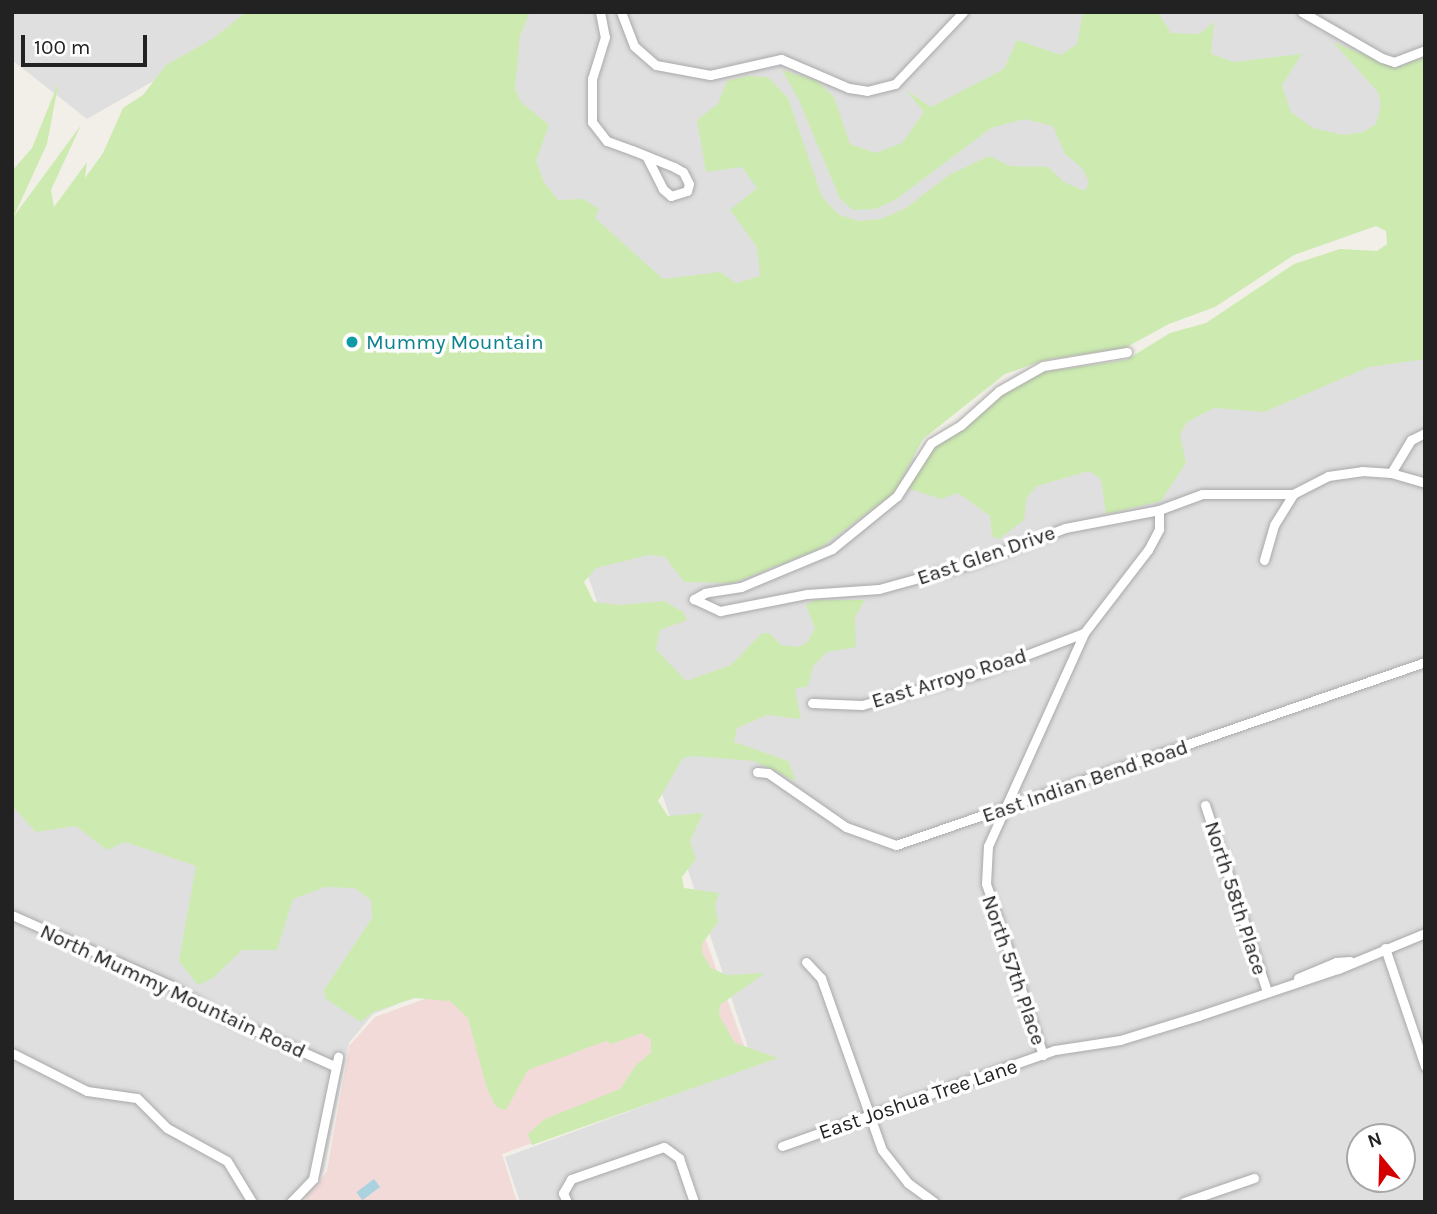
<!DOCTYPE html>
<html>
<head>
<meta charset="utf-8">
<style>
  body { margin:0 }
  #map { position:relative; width:1437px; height:1214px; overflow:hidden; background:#f2efe9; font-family:Karla,sans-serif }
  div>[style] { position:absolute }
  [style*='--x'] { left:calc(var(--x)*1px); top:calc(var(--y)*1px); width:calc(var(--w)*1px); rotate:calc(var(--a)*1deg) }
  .residential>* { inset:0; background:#e0dfdf }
  .commercial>* { inset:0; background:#f2dad9 }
  .grass>* { inset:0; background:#cdebb0 }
  .water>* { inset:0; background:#aad3df; transform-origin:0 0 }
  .roads { filter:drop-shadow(0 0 2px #a9a9a9) drop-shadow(0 0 2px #a9a9a9) }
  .minor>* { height:9px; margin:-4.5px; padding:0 4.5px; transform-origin:4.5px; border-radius:4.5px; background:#fff }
  .dots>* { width:19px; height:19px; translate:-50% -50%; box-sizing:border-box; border:4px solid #fff; border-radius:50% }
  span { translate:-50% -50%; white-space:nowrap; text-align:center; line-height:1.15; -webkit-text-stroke:7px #fff; paint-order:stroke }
  .culture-label { font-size:21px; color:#0d838f }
  .left { translate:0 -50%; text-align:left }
  .street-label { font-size:21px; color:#222 }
  .frame { position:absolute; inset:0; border:14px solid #222; pointer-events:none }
  .north { position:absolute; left:1346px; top:1123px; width:70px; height:70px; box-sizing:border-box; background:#fff; border:2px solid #a7a7a7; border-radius:50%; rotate:341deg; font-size:19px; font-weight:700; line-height:28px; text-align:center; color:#222 }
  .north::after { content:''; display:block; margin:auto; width:24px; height:32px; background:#d40000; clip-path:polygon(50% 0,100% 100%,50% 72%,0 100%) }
  .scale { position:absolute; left:21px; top:35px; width:126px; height:32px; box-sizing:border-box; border:4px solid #222; border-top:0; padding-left:9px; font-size:21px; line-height:24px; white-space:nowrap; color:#222; -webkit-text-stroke:5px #fff; paint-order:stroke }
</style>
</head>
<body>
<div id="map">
  <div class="residential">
    <div style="clip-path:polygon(12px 12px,274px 12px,87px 119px,12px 60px)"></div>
    <div style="clip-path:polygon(488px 12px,1425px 12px,1425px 144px,655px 322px,535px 220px)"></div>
    <div style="clip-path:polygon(evenodd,1425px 345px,1425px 1202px,520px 1202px,505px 1157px,754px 1065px,582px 558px,1122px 395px,1425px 345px,1360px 1137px,1402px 1137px,1402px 1179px,1360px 1179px,1360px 1137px)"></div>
    <div style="clip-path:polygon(12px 754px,375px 887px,419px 945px,398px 1004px,373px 1014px,349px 1043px,324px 1171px,311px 1194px,299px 1202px,12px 1202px)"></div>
  </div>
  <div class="commercial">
    <div style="clip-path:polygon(692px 902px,751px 1065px,502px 1154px,517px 1202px,303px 1202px,327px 1171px,349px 1046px,375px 1017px)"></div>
  </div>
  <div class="grass">
    <div style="clip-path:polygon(246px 12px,530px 12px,520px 36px,515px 89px,521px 102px,549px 125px,536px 161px,544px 182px,558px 200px,583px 199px,599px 209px,595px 218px,663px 279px,720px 272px,736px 283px,760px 276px,757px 247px,730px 210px,757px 188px,742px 167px,706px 172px,697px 120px,718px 104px,727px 81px,747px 76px,768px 77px,788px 98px,822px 197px,839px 215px,859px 221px,881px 219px,906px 208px,949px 175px,989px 156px,1010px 166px,1048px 167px,1064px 182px,1085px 191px,1089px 182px,1082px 168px,1065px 154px,1053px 126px,1024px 119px,991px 128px,895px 200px,875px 209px,853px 210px,840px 199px,799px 100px,782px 70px,817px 81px,834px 97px,850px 144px,876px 153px,902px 143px,924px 112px,906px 90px,931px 107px,1004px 69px,1017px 40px,1061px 55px,1077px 44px,1083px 12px,1158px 12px,1171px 33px,1199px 34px,1214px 22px,1211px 54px,1234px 62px,1302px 54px,1282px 85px,1291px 112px,1313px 128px,1344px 135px,1364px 132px,1376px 124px,1381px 106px,1378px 92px,1333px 42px,1396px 68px,1425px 57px,1425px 359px,1369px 367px,1264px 412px,1214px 408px,1187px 422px,1180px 434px,1186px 463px,1161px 501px,1106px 514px,1101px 479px,1089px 471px,1037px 486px,1027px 497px,1024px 520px,999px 539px,992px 536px,990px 516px,958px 493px,941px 499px,907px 488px,931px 449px,961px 431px,1001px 394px,1043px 372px,1126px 360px,1170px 333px,1206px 323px,1294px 264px,1340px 249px,1377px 251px,1387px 244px,1386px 231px,1376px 226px,1294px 255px,1215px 307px,1169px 324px,1125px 348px,1045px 360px,1005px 374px,923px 439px,894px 493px,817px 550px,733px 583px,684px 582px,665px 557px,649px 555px,596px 568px,584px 582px,594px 602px,619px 605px,664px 601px,683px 612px,687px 620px,660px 630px,656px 649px,686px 681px,731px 665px,762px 633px,769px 633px,781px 645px,798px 647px,807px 643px,815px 629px,806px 605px,815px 600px,865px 600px,855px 617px,856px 647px,827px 652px,813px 666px,808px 686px,795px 689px,801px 719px,767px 715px,737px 728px,734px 742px,788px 761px,796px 781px,754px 761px,693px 756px,683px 758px,658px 801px,668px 816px,703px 813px,690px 841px,696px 859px,682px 877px,684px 888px,719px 893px,715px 905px,718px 922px,702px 944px,702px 952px,711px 968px,727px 975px,765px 973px,720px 1005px,719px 1015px,735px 1043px,778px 1058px,532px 1145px,528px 1134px,545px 1119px,620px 1089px,636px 1065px,651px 1053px,651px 1040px,642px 1033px,611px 1044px,606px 1041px,528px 1070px,506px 1110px,496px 1107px,487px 1089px,468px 1018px,450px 1001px,415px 998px,373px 1012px,361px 1022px,326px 999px,324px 990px,372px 918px,371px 900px,355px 888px,325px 887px,293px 899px,277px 950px,242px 950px,213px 978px,198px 985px,179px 961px,196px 866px,125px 842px,107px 850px,76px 826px,36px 832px,12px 806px,12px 171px,32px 148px,59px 81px,47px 144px,14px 216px,81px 125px,51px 190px,54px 207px,87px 162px,85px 178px,103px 153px,123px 108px,143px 95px,166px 65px,214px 38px)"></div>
  </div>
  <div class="water">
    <div style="left:374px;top:1179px;width:10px;height:22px;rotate:53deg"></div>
  </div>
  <div class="roads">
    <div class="minor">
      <div style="--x:600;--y:12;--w:25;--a:79"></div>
      <div style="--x:605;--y:37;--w:44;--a:107.2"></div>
      <div style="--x:592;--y:79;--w:43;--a:90"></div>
      <div style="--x:592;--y:122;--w:24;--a:52"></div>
      <div style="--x:607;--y:141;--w:27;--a:20"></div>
      <div style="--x:632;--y:150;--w:45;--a:22"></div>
      <div style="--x:674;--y:167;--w:10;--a:29"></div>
      <div style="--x:683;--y:172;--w:13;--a:63"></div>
      <div style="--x:689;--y:184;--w:7;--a:106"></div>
      <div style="--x:687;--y:191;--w:17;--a:163"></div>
      <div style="--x:671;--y:196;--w:11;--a:-139"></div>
      <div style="--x:663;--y:189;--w:37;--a:-117"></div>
      <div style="--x:621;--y:12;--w:36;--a:69"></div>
      <div style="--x:634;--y:46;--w:29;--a:41"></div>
      <div style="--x:656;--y:65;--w:55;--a:10.5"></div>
      <div style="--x:710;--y:75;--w:73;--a:-12.7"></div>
      <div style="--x:781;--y:59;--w:74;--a:23.1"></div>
      <div style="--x:849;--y:88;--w:18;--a:9"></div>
      <div style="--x:867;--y:91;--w:29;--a:-14"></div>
      <div style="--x:895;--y:84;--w:99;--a:-46.6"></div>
      <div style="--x:1302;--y:12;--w:92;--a:29.9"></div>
      <div style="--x:1382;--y:58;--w:13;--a:18"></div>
      <div style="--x:1394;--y:62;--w:33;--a:-21"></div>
      <div style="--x:1127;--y:352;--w:85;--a:170.5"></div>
      <div style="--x:1043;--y:366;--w:51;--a:150.4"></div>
      <div style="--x:999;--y:391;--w:51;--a:138.2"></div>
      <div style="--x:961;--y:425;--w:35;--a:149"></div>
      <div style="--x:931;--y:443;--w:63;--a:122.7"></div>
      <div style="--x:897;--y:496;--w:84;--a:140.8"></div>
      <div style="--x:832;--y:549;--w:99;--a:157.3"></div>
      <div style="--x:741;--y:587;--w:36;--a:171"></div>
      <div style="--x:705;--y:593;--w:13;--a:151"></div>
      <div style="--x:694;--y:599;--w:29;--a:25"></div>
      <div style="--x:720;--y:611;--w:89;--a:-11.1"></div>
      <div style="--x:807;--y:594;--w:72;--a:-4"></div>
      <div style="--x:879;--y:589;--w:98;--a:-15.5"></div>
      <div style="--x:973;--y:563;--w:98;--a:-20.8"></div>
      <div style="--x:1065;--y:528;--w:96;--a:-10.8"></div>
      <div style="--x:1159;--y:510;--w:46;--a:-20.4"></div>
      <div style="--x:1202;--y:494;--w:91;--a:0"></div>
      <div style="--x:1293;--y:494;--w:39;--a:-27"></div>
      <div style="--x:1328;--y:476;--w:34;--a:-8"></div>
      <div style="--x:1362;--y:471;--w:29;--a:4"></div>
      <div style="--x:1391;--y:473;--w:39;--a:-59"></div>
      <div style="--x:1411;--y:440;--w:16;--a:-27"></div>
      <div style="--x:1391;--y:473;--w:35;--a:16"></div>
      <div style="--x:1264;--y:560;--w:36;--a:-74"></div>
      <div style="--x:1274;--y:525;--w:36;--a:-58"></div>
      <div style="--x:812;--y:703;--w:50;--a:2.3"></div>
      <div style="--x:862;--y:705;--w:121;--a:-15.3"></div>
      <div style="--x:979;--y:673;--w:112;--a:-20.9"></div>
      <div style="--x:757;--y:772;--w:11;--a:5"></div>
      <div style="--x:768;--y:773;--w:95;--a:34.7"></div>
      <div style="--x:846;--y:827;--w:53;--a:19.8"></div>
      <div style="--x:896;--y:845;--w:560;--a:-19.08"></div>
      <div style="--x:1205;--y:805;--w:196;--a:71.6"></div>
      <div style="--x:12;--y:915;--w:173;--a:23.9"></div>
      <div style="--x:170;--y:985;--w:52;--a:31.5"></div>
      <div style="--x:214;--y:1012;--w:132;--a:24.2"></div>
      <div style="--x:1385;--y:948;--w:125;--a:71.3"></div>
      <div style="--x:806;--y:962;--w:22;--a:47"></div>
      <div style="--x:821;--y:978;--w:182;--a:70.5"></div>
      <div style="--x:882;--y:1150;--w:42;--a:51.8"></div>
      <div style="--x:908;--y:1183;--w:32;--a:36"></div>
      <div style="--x:1298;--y:978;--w:41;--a:-22.8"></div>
      <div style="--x:1336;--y:962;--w:14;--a:-4"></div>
      <div style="--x:12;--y:1053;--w:84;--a:26.9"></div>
      <div style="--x:87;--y:1091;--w:50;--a:8"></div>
      <div style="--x:137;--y:1098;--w:42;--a:45"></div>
      <div style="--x:167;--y:1128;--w:68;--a:28.8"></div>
      <div style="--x:227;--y:1161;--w:48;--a:58.6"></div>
      <div style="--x:1043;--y:1055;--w:180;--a:-108.4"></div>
      <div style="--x:986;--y:884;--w:38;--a:-87"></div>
      <div style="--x:988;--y:846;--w:234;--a:-65.7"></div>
      <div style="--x:1084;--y:633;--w:105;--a:-52.4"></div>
      <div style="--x:1148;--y:550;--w:24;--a:-62"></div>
      <div style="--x:1159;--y:529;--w:19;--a:-90"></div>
      <div style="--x:782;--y:1146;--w:289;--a:-19.4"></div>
      <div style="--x:1055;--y:1050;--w:66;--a:-8.7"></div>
      <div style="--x:1120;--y:1040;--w:82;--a:-17.1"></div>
      <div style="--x:1198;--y:1016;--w:148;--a:-18.6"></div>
      <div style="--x:1338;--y:969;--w:94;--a:-22.5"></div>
      <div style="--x:291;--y:1202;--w:32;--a:-46"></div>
      <div style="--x:313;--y:1179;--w:125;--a:-78.4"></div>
      <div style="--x:567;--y:1202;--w:10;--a:-114"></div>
      <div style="--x:563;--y:1193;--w:16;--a:-60"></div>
      <div style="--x:571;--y:1179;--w:98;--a:-19"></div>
      <div style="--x:664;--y:1147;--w:19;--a:36"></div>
      <div style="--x:679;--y:1158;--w:46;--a:71.2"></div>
      <div style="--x:1184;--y:1202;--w:74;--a:-18.9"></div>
    </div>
  </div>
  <div class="dots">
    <div style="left:352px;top:342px;background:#0f9aa8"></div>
  </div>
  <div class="culture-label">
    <span class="left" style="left:366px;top:342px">Mummy Mountain</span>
  </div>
  <div class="street-label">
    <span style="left:986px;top:555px;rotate:-19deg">East Glen Drive</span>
    <span style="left:949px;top:678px;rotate:-17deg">East Arroyo Road</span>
    <span style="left:1085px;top:781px;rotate:-19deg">East Indian Bend Road</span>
    <span style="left:1236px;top:898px;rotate:72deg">North 58th Place</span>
    <span style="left:1014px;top:970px;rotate:71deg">North 57th Place</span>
    <span style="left:173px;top:991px;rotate:25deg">North Mummy Mountain Road</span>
    <span style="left:918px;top:1099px;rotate:-19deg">East Joshua Tree Lane</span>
  </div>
  <div class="frame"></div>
  <div class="north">N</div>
  <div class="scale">100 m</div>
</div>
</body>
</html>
